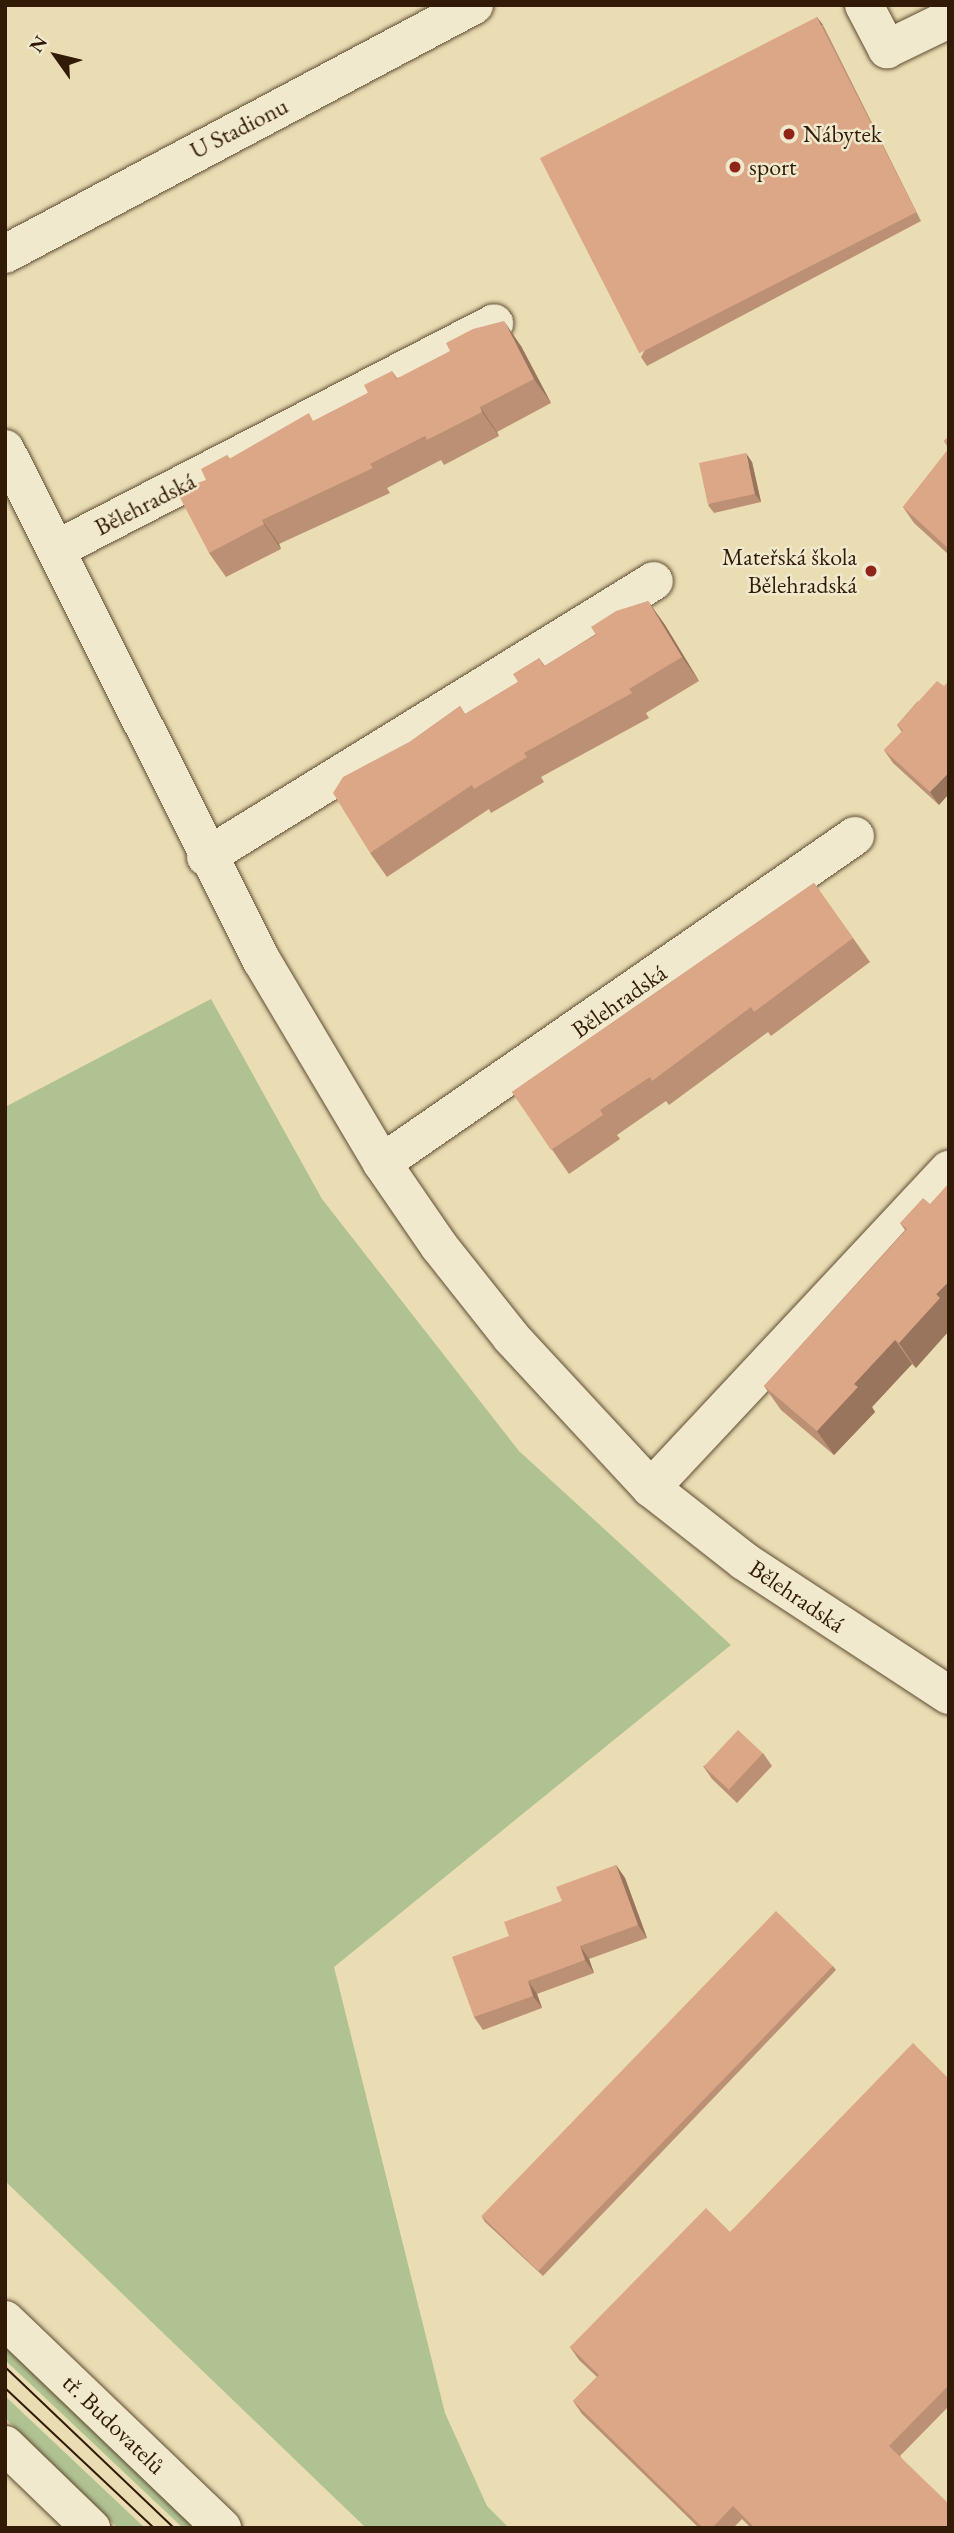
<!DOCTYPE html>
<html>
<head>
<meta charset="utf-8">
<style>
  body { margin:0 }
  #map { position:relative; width:954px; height:2533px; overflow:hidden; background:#eaddb4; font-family:"EB Garamond",serif }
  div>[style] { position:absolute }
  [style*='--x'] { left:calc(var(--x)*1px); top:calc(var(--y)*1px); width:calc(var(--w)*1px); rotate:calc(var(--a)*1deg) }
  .green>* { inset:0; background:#b0c292 }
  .roads { filter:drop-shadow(0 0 2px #5f4c32) drop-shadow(0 0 2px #5f4c32) }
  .street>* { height:38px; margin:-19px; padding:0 19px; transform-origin:19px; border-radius:19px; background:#f1e9ce }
  .secondary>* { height:38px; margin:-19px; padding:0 19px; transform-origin:19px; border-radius:19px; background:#f1e9ce }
  .tram>* { height:2px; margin:-1px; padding:0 1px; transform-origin:1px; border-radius:1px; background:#311b07 }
  .wall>* { inset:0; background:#bc9074 }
  .shaded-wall>* { inset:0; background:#99755e; transform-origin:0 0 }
  .building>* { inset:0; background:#dba787; transform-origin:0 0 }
  .dots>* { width:19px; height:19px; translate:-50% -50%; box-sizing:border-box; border:4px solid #f1e9ce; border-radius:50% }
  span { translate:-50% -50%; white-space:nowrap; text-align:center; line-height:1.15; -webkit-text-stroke:5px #f1e9ce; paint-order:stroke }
  .street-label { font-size:24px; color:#311b07 }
  .poi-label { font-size:24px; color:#311b07 }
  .left { translate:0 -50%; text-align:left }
  .right { translate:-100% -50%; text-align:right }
  .frame { position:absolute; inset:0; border:7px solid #311b07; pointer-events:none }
  .north { position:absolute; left:21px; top:21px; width:70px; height:70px; -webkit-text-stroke:5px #f1e9ce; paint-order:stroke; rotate:304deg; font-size:19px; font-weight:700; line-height:28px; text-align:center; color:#311b07 }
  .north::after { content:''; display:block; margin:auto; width:24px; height:32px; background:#311b07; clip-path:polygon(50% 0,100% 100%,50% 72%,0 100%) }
</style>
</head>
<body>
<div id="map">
  <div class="green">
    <div style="clip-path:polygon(211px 999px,322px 1199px,519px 1451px,731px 1645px,334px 1967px,445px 2413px,487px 2506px,509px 2528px,366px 2528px,5px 2181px,5px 1107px)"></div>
    <div style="clip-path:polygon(5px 2333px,210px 2528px,183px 2528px,5px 2360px)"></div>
    <div style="clip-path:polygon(5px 2396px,145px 2528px,118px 2528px,5px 2418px)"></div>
  </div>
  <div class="roads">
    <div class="street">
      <div style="--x:864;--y:5;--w:50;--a:62.4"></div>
      <div style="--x:887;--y:49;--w:69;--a:-25.8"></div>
      <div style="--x:5;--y:254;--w:531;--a:-27.96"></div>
      <div style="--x:5;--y:449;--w:573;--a:63.35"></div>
      <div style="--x:262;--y:961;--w:235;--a:59.3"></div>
      <div style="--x:382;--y:1163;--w:101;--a:55.5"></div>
      <div style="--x:439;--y:1246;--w:116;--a:51.6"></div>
      <div style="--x:511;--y:1337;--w:206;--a:47.2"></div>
      <div style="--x:651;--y:1488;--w:118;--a:38.1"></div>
      <div style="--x:744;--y:1561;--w:245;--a:33.2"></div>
      <div style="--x:57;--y:549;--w:492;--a:-27.3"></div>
      <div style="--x:206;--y:857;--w:526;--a:-31.64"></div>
      <div style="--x:382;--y:1163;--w:575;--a:-34.66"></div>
      <div style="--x:651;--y:1488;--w:436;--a:-46.9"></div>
    </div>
    <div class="secondary">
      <div style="--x:5;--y:2320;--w:301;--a:43.8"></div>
      <div style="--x:5;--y:2445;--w:120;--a:44"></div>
    </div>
  </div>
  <div class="tram">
    <div style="--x:5;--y:2367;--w:233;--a:43.6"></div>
    <div style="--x:5;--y:2388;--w:204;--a:43.2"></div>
  </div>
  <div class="wall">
    <div style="clip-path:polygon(823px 25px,921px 221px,647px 366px,641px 357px)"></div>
    <div style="clip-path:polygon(521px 346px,551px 403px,497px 432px,499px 436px,444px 465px,441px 460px,387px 488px,390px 493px,279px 544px,281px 549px,226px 577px,209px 553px,206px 480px,227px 455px,230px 459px,314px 421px,368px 393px,392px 371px,397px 378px)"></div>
    <div style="clip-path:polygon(949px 436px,949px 555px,914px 523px,903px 507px,949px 449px,944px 441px)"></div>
    <div style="clip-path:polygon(752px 462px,761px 502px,714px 513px,708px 505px)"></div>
    <div style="clip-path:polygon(648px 601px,665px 625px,699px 681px,646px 713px,649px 718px,541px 777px,544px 782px,491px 813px,489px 809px,387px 877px,370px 853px,411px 741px,460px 706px,465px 714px,518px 682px,539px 658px,545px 666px)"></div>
    <div style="clip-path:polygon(918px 701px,939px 805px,893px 763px,884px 750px,902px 732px,897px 725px)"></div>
    <div style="clip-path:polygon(814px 883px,870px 962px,771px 1036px,768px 1032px,669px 1105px,666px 1101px,617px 1135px,620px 1139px,569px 1174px,512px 1092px)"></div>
    <div style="clip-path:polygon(930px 1204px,916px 1368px,912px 1364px,872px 1407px,875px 1412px,834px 1455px,781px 1410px,764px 1386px,905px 1230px,900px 1223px)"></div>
    <div style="clip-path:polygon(763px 1753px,772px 1766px,737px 1803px,712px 1779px,703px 1766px)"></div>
    <div style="clip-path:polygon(616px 1865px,625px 1878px,647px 1938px,589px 1959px,594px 1973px,537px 1994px,542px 2008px,483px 2030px,474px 2017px,509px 1936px)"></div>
    <div style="clip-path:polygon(833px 1966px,836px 1970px,543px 2276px,485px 2222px,482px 2217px)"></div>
    <div style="clip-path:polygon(949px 2079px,949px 2406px,900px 2456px,949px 2528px,751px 2528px,742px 2519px,733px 2528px,699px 2528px,582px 2414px,573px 2401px,597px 2377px,579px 2360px,570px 2347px,730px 2232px)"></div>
  </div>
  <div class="shaded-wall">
    <div style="left:817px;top:17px;width:10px;height:219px;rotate:53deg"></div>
    <div style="clip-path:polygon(504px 321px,521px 346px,551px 403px,534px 379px)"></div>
    <div style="clip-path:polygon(480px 407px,497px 432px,499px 436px,482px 412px)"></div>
    <div style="clip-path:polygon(746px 453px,752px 462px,761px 502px,755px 494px)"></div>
    <div style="clip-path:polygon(262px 520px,279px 544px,281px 549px,264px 524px)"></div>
    <div style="clip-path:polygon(648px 601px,665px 625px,699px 681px,682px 657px)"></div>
    <div style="clip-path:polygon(949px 772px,949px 794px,939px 805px,930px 792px)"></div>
    <div style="clip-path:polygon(949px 1281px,949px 1331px,916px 1368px,899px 1343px,936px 1294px)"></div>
    <div style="clip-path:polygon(895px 1340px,912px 1364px,872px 1407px,875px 1412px,834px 1455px,817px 1431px,854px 1384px)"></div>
    <div style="clip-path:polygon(616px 1865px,625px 1878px,647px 1938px,638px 1925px)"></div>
    <div style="clip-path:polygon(580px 1946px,589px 1959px,594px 1973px,585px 1960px)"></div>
    <div style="clip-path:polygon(528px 1981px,537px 1994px,542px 2008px,533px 1996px)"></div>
  </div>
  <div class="building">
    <div style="left:817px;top:17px;width:219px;height:311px;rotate:63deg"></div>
    <div style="clip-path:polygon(504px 321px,534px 379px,480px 407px,482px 412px,427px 440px,425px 436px,370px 464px,373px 468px,262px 520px,264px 524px,209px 553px,176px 490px,206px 480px,201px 469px,227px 455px,229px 459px,309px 413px,313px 421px,368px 393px,364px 385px,392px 371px,396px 379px,450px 351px,446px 343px,473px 329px)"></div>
    <div style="clip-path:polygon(949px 436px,949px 446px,944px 441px)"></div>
    <div style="clip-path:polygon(949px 448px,949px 549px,903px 507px)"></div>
    <div style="left:746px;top:453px;width:42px;height:48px;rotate:78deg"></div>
    <div style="clip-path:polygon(648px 601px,682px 657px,629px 689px,632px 693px,524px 753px,527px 757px,474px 789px,472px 785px,370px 853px,333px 793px,343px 777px,411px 741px,460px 706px,465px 714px,518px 682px,513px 674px,539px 658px,544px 666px,596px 635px,591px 627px,616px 611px)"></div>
    <div style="clip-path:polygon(937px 681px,944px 686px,949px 681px,949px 772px,930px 792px,884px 750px,903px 730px,897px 725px)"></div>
    <div style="clip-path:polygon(814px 883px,853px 938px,754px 1012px,751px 1007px,652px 1081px,650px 1077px,600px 1110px,603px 1115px,551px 1150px,512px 1092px)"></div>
    <div style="clip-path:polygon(949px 1183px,949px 1281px,936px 1294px,940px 1298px,899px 1343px,895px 1340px,854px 1384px,858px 1387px,817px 1431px,764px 1386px,907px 1229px,900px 1223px,923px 1198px,930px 1204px)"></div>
    <div style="left:738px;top:1730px;width:34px;height:50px;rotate:43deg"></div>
    <div style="clip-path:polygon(616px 1865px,638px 1925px,580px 1946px,585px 1960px,528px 1981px,533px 1996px,474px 2017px,452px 1957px,509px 1936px,504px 1922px,562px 1901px,556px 1887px)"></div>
    <div style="left:776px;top:1911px;width:79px;height:424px;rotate:44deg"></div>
    <div style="clip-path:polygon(913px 2043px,949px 2079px,949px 2385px,889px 2446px,949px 2504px,949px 2528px,755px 2528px,733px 2506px,712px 2528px,703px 2528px,573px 2401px,599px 2375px,570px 2347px,706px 2208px,730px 2232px)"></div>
  </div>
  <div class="dots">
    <div style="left:789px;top:134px;background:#8f2418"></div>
    <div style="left:735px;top:167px;background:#8f2418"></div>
    <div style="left:871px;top:571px;background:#8f2418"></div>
  </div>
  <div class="street-label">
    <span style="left:239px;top:128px;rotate:-27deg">U Stadionu</span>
    <span style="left:145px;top:504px;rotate:-27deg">Bělehradská</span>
    <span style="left:619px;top:1001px;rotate:-35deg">Bělehradská</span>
    <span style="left:797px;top:1596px;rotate:34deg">Bělehradská</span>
    <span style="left:114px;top:2424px;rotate:44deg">tř. Budovatelů</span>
  </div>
  <div class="poi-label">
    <span class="left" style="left:803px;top:134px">Nábytek</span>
    <span class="left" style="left:749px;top:167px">sport</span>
    <span class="right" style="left:857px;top:571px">Mateřská škola<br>Bělehradská</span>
  </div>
  <div class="frame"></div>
  <div class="north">N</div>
</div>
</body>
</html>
